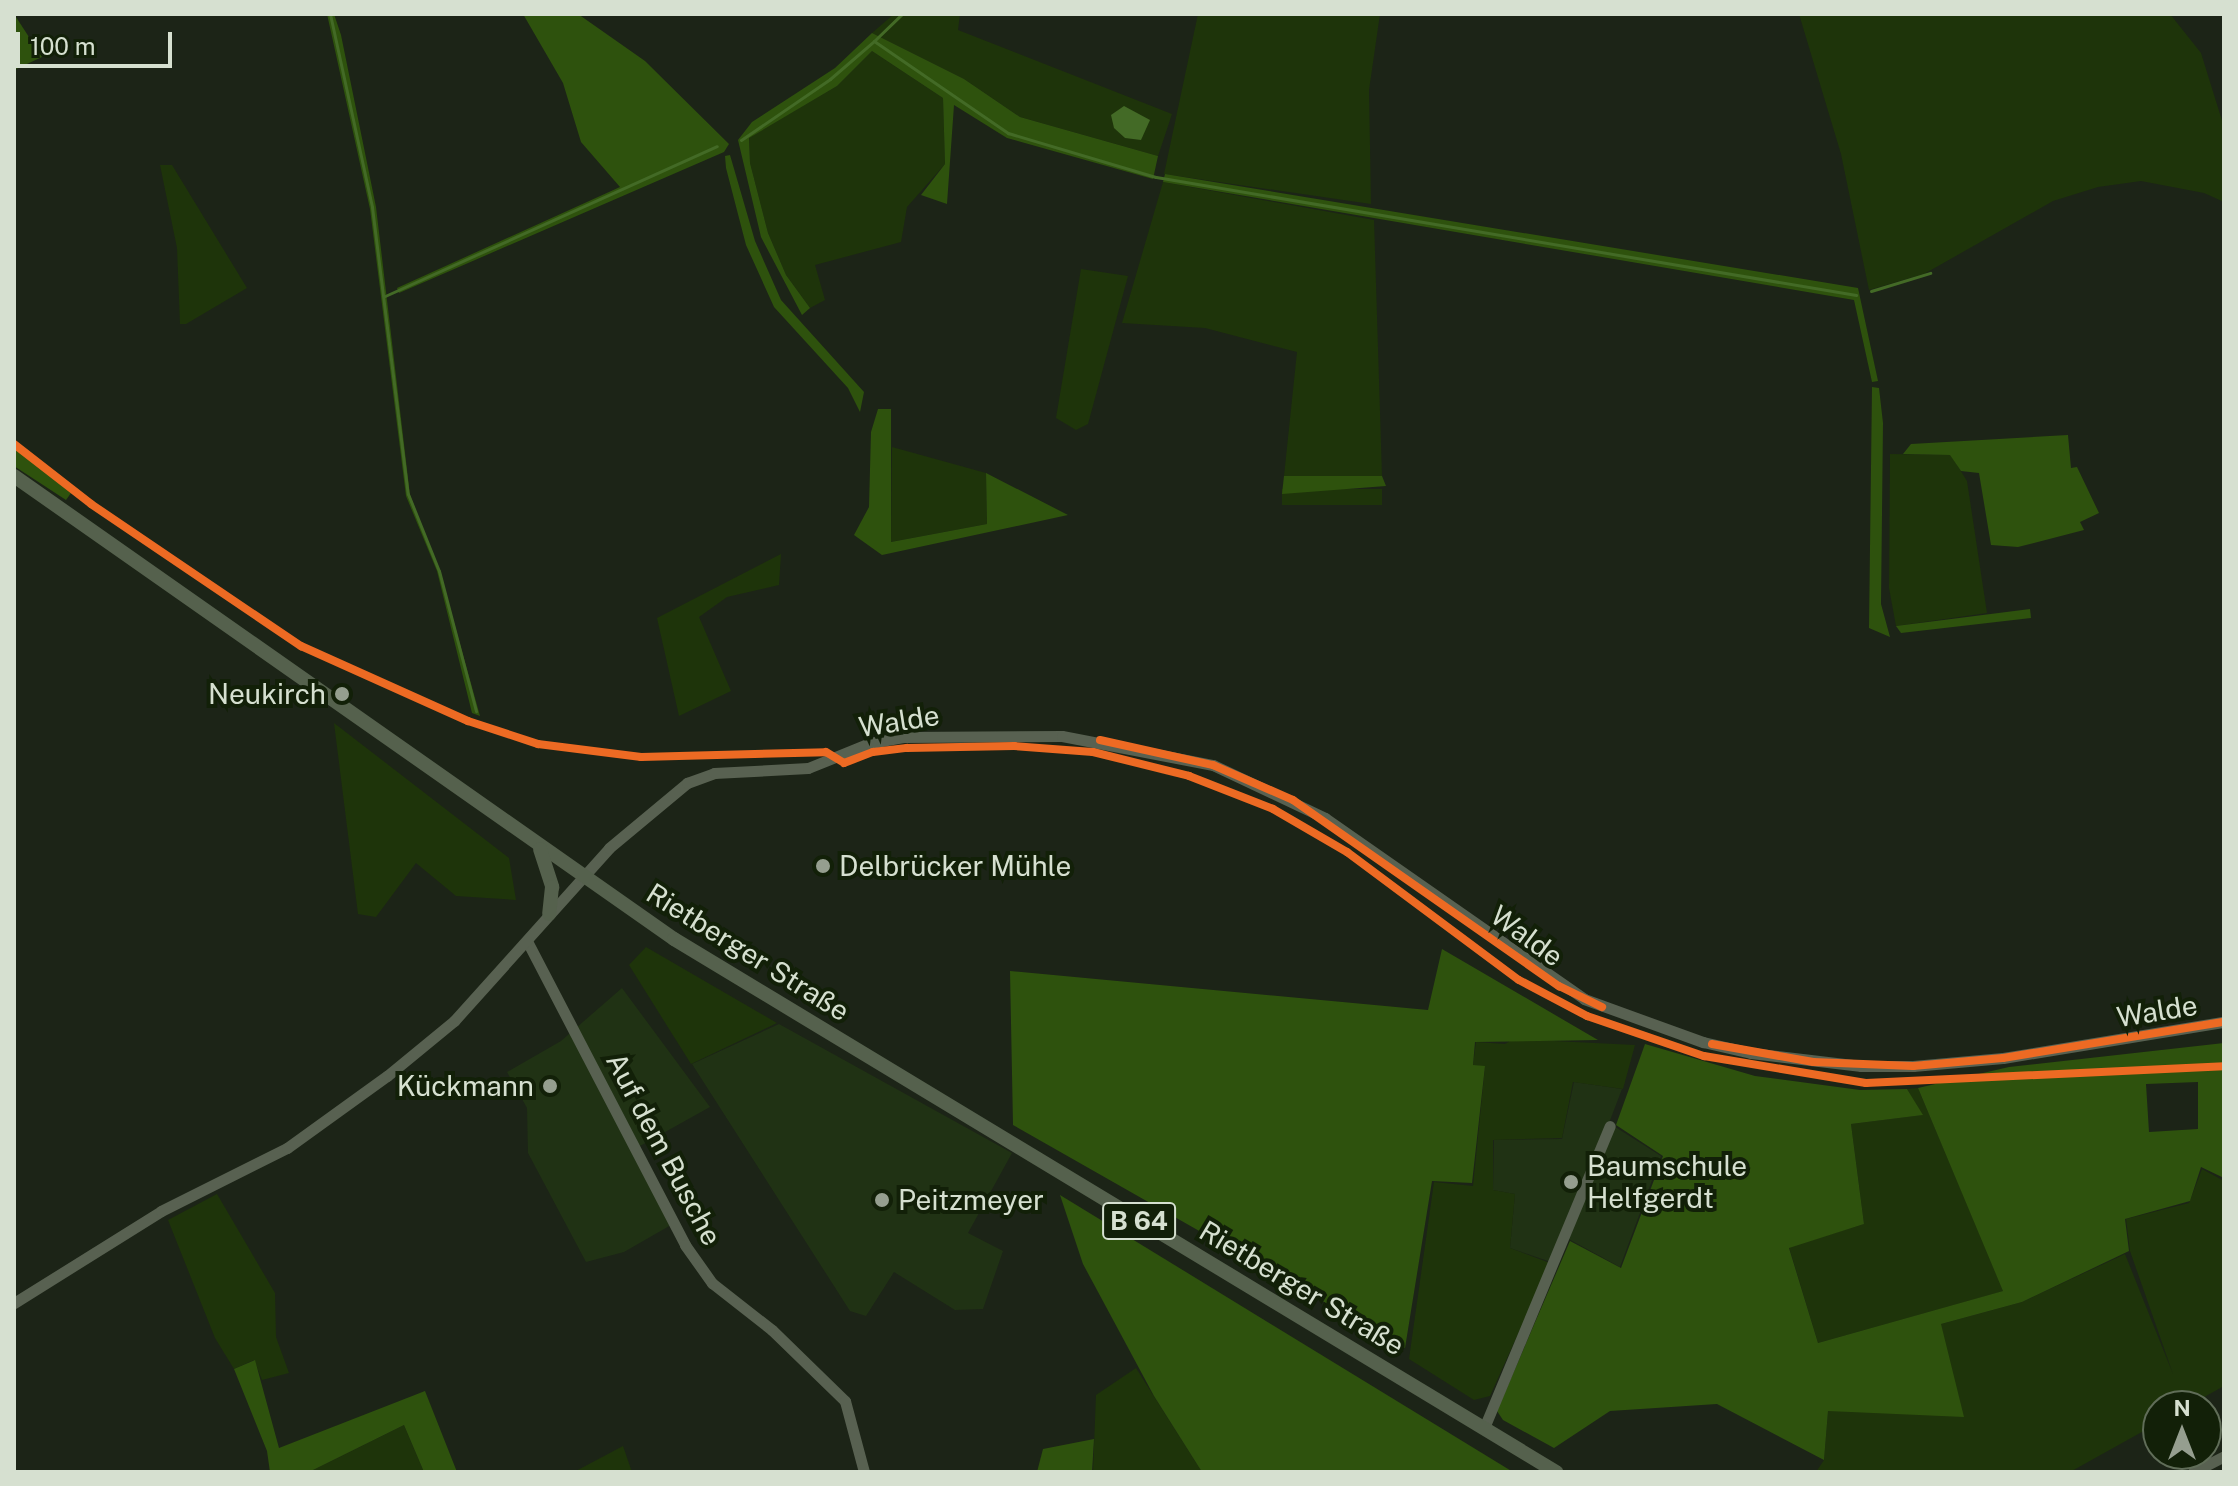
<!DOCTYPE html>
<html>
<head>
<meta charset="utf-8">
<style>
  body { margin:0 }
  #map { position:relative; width:2238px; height:1486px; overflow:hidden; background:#1c2417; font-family:"Public Sans",sans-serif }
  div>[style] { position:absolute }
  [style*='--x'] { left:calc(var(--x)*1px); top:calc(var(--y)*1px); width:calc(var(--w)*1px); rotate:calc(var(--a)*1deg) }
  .built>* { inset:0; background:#203214 }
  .green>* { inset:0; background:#1e340a; transform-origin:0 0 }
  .forest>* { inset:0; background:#2e520d }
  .water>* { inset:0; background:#436a26 }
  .stream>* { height:3px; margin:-1.5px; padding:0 1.5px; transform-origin:1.5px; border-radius:1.5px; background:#436a26 }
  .minor>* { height:11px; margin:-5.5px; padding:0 5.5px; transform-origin:5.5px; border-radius:5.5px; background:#586151 }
  .major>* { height:14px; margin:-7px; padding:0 7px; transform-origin:7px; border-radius:7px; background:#55614d }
  .cycleway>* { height:8px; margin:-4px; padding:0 4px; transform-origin:4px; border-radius:4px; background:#ed6a23 }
  .dots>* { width:22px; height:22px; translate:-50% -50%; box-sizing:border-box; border:4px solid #122008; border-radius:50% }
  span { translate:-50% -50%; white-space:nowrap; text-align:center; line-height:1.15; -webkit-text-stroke:8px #122008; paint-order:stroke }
  .shield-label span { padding:2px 6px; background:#122008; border:2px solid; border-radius:6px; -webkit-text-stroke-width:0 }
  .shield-label { font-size:26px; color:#d6e0d0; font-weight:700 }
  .poi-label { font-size:28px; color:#d6e0d0 }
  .right { translate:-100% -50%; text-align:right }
  .left { translate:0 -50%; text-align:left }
  .street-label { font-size:28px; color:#d6e0d0 }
  .frame { position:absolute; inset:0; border:16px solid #d6e0d0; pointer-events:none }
  .north { position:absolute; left:2142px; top:1390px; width:80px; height:80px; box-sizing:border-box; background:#122008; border:2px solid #606d58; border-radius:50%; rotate:0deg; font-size:22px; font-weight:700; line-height:32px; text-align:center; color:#d6e0d0 }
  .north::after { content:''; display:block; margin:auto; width:28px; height:36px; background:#959e8f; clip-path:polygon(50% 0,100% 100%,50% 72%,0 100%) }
  .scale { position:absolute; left:16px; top:32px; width:156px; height:36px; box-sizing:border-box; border:4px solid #d6e0d0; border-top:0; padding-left:10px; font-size:24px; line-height:28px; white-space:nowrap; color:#d6e0d0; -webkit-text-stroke:6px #122008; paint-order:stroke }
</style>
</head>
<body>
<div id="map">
  <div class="built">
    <div style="clip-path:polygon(622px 988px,710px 1107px,631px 1151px,671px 1225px,624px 1252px,586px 1262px,528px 1153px,527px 1108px,507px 1072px,561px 1041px)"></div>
    <div style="clip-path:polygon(779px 1024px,1012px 1153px,968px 1233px,1003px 1251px,983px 1309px,955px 1310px,894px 1272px,866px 1316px,850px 1311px,692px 1064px)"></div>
    <div style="clip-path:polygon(1574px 1082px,1622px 1089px,1609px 1123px,1661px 1156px,1620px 1267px,1563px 1236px,1551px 1262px,1510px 1248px,1515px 1194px,1493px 1190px,1494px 1140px,1562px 1139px)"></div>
  </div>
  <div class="green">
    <div style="clip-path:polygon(894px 14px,960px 14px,958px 30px,1172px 114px,1158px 156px,1020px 117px,964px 79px,872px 33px)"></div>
    <div style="clip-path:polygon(1198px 14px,1380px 14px,1369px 90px,1371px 204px,1164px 174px)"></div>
    <div style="clip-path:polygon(1799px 14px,2170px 14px,2201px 53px,2224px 127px,2224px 202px,2204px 193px,2141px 181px,2098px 187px,2053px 201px,1924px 274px,1869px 290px,1841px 154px)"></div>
    <div style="clip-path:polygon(872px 51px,943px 98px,945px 164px,907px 207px,901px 242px,815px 265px,825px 300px,810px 308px,786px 275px,768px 233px,750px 163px,749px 137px,837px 86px)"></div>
    <div style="clip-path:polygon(160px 165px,172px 165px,247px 288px,186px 324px,180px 324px,177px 248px)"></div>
    <div style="clip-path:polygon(1163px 182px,1374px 220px,1382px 476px,1284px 476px,1297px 352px,1205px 328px,1122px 323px)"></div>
    <div style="clip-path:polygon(1081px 269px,1128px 276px,1088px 424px,1076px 430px,1056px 418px)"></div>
    <div style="clip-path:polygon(892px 447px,986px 473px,987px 524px,891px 542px)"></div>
    <div style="clip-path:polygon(1890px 454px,1951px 455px,1967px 481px,1987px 613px,1896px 626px,1889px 588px)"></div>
    <div style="left:1382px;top:489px;width:16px;height:100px;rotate:90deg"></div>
    <div style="clip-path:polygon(781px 554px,779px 585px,727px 597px,699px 617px,731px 691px,679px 716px,657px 618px)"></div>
    <div style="clip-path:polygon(334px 723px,509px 858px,516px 900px,456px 896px,416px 863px,376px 917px,358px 914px)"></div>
    <div style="clip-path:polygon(646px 947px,777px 1023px,691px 1064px,629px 965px)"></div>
    <div style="clip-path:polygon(1514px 1039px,1635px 1045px,1623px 1089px,1573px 1082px,1562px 1138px,1493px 1140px,1493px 1190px,1515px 1194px,1510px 1248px,1550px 1263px,1490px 1396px,1474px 1400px,1409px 1359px,1434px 1182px,1473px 1186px,1485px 1067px,1473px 1065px,1476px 1042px,1505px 1044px)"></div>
    <div style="clip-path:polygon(1918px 1088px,2004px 1291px,1818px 1343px,1789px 1247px,1864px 1224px,1851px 1124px,1922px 1115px,1907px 1089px)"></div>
    <div style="clip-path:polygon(2202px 1169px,2224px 1181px,2224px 1386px,2188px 1406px,2158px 1406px,2158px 1423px,2070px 1472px,1816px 1472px,1824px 1460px,1828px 1411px,1941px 1324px,2022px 1302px,2125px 1254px,2173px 1374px,2130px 1251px,2126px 1219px,2189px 1203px)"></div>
    <div style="clip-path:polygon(217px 1194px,275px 1293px,276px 1337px,289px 1373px,262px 1380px,254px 1360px,234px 1369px,215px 1338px,168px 1220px)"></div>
    <div style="clip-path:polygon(1136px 1368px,1202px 1472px,1093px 1472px,1096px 1395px)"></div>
    <div style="clip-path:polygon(404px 1425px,424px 1472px,309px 1472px)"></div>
    <div style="clip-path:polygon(623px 1446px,632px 1472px,574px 1472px)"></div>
  </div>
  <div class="forest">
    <div style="clip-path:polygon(14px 14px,42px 57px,14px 70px)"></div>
    <div style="clip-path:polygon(327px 14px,334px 14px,341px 35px,376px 207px,410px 495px,440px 572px,480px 716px,472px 713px,437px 571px,406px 496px,370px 209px)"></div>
    <div style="clip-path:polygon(523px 14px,578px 14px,645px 61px,729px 144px,724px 152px,399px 293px,397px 288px,620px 187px,581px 142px,563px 83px)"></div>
    <div style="clip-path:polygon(872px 33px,964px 79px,1020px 117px,1158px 156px,1153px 179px,1007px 138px,954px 105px,947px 204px,921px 195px,945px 164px,943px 98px,872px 51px,837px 86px,749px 138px,750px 163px,768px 233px,786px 275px,810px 308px,802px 315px,761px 237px,738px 140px,752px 122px,835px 68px)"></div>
    <div style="clip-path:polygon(730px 155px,755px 241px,781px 300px,864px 392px,860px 412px,848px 388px,774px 307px,746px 245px,726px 168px,725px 156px)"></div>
    <div style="clip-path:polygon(1165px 174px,1858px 288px,1878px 381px,1872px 382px,1854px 300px,1163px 182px)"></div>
    <div style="clip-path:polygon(1872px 387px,1879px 388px,1883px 423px,1881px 604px,1890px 637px,1869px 628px)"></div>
    <div style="clip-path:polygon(878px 409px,891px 409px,891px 542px,987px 524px,986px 473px,1068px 515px,882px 555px,854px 535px,869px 507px,871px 432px)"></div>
    <div style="clip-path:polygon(2068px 435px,2071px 468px,2077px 467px,2099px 513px,2080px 522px,2084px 530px,2018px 547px,1991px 545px,1979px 473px,1961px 471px,1950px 455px,1903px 454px,1911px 444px)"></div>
    <div style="clip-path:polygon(14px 447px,71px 493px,66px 500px,14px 466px)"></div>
    <div style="clip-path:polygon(1284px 476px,1382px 476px,1386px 486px,1282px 494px)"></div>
    <div style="clip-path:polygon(2030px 609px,2031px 618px,1901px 633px,1896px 626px)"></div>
    <div style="clip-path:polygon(1442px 949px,1598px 1040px,1475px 1042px,1473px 1065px,1485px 1066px,1472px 1183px,1432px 1181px,1405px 1348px,1013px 1125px,1010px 971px,1428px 1010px)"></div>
    <div style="clip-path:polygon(evenodd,2224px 1043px,2224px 1178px,2201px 1167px,2190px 1201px,2125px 1219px,2129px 1251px,2022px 1302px,1941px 1324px,1964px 1417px,1828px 1411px,1824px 1460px,1717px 1404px,1610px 1411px,1554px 1448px,1503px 1420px,1497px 1411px,1570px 1241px,1621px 1268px,1663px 1156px,1616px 1125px,1645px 1044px,1755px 1076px,1860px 1090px,1907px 1089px,1923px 1115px,1851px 1124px,1864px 1224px,1789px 1248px,1818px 1343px,2003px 1291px,1918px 1088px,2009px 1067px,2224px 1043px,2198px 1082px,2198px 1129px,2149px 1132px,2146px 1084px,2198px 1082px)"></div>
    <div style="clip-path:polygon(1060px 1195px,1513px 1472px,1202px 1472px,1154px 1396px,1083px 1264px)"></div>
    <div style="clip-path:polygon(255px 1360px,279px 1448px,425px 1391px,457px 1472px,424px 1472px,404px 1425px,309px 1472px,270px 1472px,267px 1451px,234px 1369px)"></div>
    <div style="clip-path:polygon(1094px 1439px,1092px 1472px,1037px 1472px,1043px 1449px)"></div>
  </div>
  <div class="water">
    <div style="clip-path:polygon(1124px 106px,1150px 120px,1141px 140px,1125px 138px,1114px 128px,1111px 115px)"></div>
  </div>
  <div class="stream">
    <div style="--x:330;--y:14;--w:198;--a:77.7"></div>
    <div style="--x:372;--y:207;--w:289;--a:82.9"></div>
    <div style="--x:408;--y:494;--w:83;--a:68.1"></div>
    <div style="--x:439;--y:571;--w:145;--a:75.2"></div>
    <div style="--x:874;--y:41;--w:39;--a:-44"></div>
    <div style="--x:741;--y:140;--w:108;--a:-34.4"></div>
    <div style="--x:830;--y:79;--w:58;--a:-40.8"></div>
    <div style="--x:874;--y:41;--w:163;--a:34.5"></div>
    <div style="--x:1008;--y:133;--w:154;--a:16.6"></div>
    <div style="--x:1156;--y:177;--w:710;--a:9.57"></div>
    <div style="--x:1871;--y:291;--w:62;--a:-17"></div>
    <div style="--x:385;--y:296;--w:364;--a:-24.3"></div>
  </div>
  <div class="minor">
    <div style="--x:527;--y:941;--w:343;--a:62.5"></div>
    <div style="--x:685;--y:1245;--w:47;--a:54.6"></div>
    <div style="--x:712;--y:1283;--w:76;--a:38.1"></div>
    <div style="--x:772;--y:1330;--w:102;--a:44.2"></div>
    <div style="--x:845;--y:1401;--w:73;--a:75"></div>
    <div style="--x:14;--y:1303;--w:173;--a:-32"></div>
    <div style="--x:161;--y:1211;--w:141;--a:-26.6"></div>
    <div style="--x:287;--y:1148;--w:123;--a:-35.8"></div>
    <div style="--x:387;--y:1076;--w:87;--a:-39.4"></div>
    <div style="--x:454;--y:1021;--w:232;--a:-48.1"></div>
    <div style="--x:609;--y:848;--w:102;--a:-39.8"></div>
    <div style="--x:687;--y:783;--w:29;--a:-20"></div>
    <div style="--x:714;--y:773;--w:94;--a:-3"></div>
    <div style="--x:808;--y:768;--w:67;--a:-22"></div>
    <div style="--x:870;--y:743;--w:35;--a:-10"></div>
    <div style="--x:904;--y:737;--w:158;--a:-0.4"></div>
    <div style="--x:1062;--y:736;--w:154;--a:10.9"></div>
    <div style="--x:1213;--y:765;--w:124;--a:25.3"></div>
    <div style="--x:1325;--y:818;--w:316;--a:34.9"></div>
    <div style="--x:1584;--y:999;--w:127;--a:19.9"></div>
    <div style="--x:1703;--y:1042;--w:49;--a:12.9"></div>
    <div style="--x:1751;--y:1053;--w:111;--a:6.7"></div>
    <div style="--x:1861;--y:1066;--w:52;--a:0"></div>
    <div style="--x:1913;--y:1066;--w:90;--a:-5.1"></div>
    <div style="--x:2003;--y:1058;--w:224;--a:-9.3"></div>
    <div style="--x:1484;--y:1428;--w:327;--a:-67.4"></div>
    <div style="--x:2193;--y:1472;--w:35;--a:-27"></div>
  </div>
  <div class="major">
    <div style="--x:14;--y:476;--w:806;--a:35.05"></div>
    <div style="--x:674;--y:939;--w:1031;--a:31.14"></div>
    <div style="--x:540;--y:849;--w:40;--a:72"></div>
    <div style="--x:552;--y:887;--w:27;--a:96"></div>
  </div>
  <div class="cycleway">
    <div style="--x:14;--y:444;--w:98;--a:37.9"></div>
    <div style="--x:91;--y:504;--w:254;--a:34.1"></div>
    <div style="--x:301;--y:646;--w:183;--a:24.2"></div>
    <div style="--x:468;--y:721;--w:74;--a:18.2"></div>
    <div style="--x:538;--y:744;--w:104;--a:7.2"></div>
    <div style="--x:641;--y:757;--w:185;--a:-1.5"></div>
    <div style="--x:826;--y:752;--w:21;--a:31"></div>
    <div style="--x:844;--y:763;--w:31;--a:-21"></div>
    <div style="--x:873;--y:752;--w:34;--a:-7"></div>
    <div style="--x:907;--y:748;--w:107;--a:-1.1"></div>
    <div style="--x:1014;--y:746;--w:79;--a:4.3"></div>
    <div style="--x:1093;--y:752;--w:99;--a:14"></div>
    <div style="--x:1189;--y:776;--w:90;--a:21.4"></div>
    <div style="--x:1273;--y:809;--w:86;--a:30.2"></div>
    <div style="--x:1347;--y:852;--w:214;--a:36.7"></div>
    <div style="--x:1519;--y:980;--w:77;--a:27.9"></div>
    <div style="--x:1587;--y:1016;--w:124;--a:18.9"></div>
    <div style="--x:1704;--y:1056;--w:164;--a:9.5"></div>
    <div style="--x:1866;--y:1083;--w:358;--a:-2.7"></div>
    <div style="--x:1100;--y:740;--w:116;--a:12.5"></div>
    <div style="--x:1213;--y:765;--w:87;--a:23.6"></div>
    <div style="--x:1293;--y:800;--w:325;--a:35"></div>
    <div style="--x:1559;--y:986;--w:48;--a:26"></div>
    <div style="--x:1712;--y:1044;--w:103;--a:10.1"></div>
    <div style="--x:1813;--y:1062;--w:100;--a:2.3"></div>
    <div style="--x:1913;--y:1066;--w:90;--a:-5.1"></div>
    <div style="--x:2003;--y:1058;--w:224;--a:-9.3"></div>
  </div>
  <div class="dots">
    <div style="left:342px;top:694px;background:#959e8f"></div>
    <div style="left:823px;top:866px;background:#959e8f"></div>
    <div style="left:550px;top:1086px;background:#959e8f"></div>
    <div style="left:1571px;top:1182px;background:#959e8f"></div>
    <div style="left:882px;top:1200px;background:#959e8f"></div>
  </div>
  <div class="shield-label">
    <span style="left:1139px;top:1221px">B 64</span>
  </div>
  <div class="poi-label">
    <span class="right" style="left:326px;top:694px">Neukirch</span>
    <span class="left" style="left:839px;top:866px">Delbrücker Mühle</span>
    <span class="right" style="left:534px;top:1086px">Kückmann</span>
    <span class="left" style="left:1587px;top:1182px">Baumschule<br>Helfgerdt</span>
    <span class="left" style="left:898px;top:1200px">Peitzmeyer</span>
  </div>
  <div class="street-label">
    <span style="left:899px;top:721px;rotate:-9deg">Walde</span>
    <span style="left:1527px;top:936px;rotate:36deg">Walde</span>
    <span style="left:748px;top:952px;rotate:32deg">Rietberger Straße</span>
    <span style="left:2157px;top:1011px;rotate:-9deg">Walde</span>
    <span style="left:664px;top:1149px;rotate:62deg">Auf dem Busche</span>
    <span style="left:1302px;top:1288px;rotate:31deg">Rietberger Straße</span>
  </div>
  <div class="frame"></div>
  <div class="north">N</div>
  <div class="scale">100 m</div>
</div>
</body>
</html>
